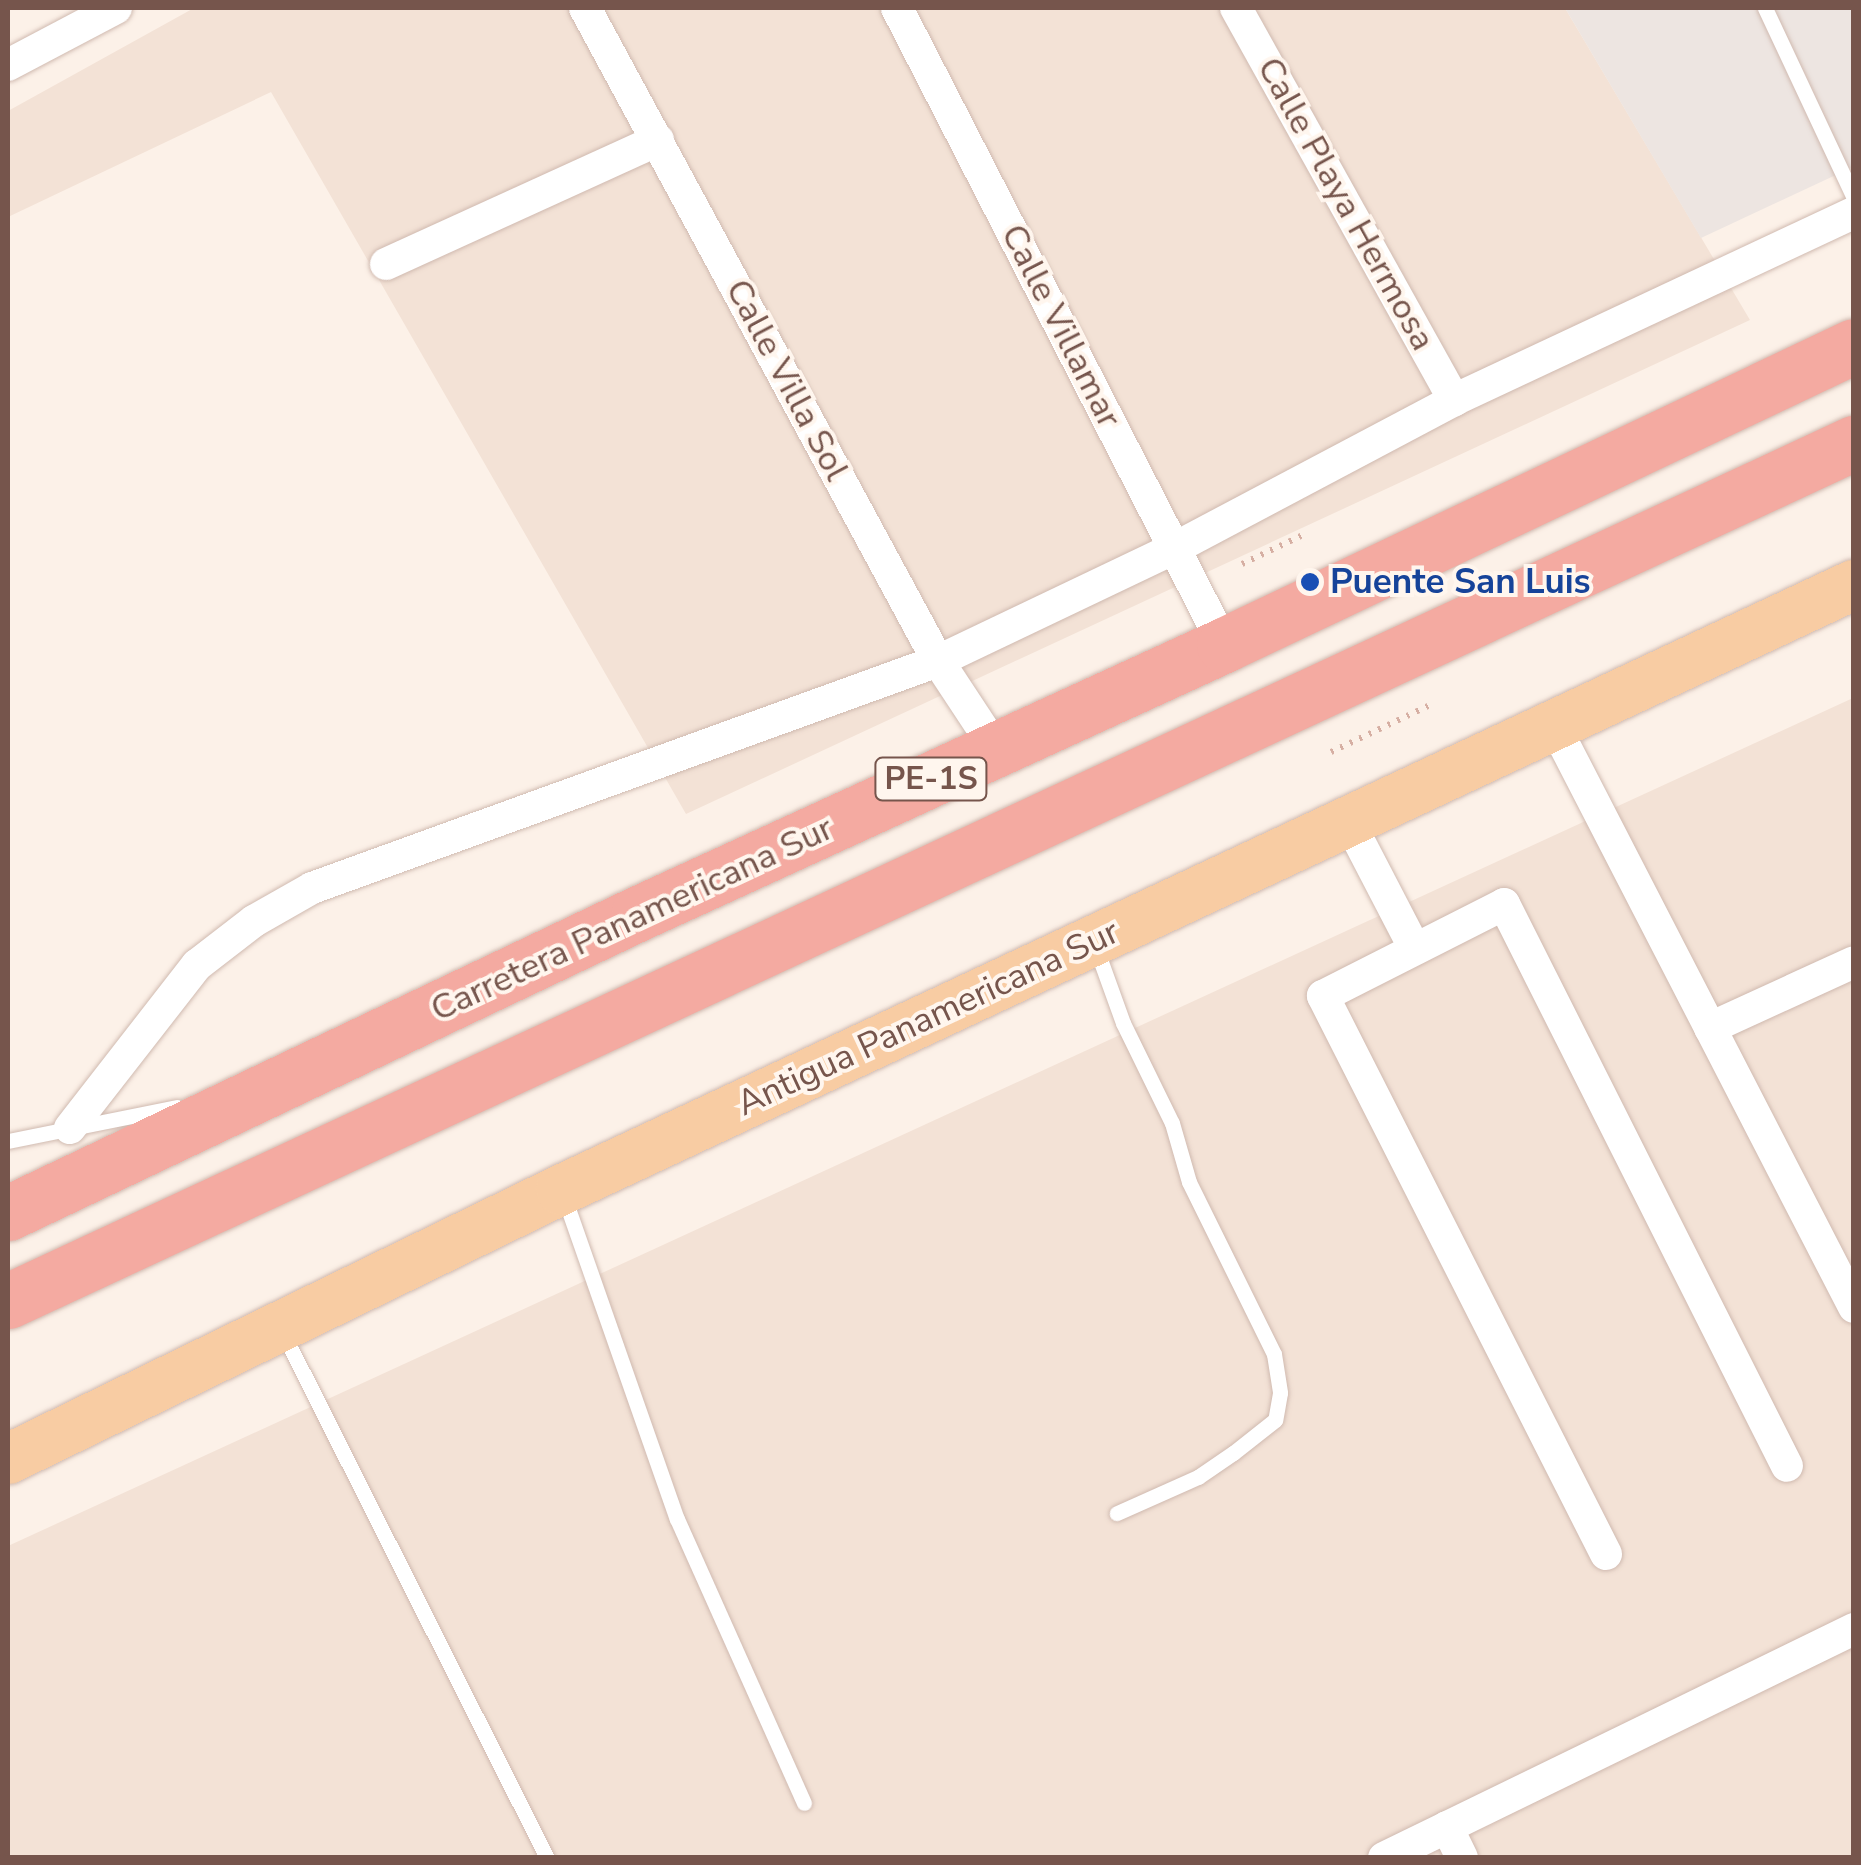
<!DOCTYPE html>
<html>
<head>
<meta charset="utf-8">
<style>
  body { margin:0 }
  #map { position:relative; width:1861px; height:1865px; overflow:hidden; background:#fcf1e8; font-family:"Nunito Sans",sans-serif }
  div>[style] { position:absolute }
  [style*='--x'] { left:calc(var(--x)*1px); top:calc(var(--y)*1px); width:calc(var(--w)*1px); rotate:calc(var(--a)*1deg) }
  .residential>* { inset:0; background:#f3e2d6 }
  .industrial>* { inset:0; background:#ede5e1 }
  .path>* { height:6px; margin-top:-3px; transform-origin:0; background:repeating-linear-gradient(90deg,#d6afa3 0 2.5px,transparent 0 10.5px) }
  .roads { filter:drop-shadow(0 0 2px #d0bab0) drop-shadow(0 0 2px #d0bab0) }
  .lane>* { height:15px; margin:-7.5px; padding:0 7.5px; transform-origin:7.5px; border-radius:7.5px; background:#fff }
  .street>* { height:32px; margin:-16px; padding:0 16px; transform-origin:16px; border-radius:16px; background:#fff }
  .primary>* { height:50px; margin:-25px; padding:0 25px; transform-origin:25px; border-radius:25px; background:#f8cca3 }
  .highway>* { height:55px; margin:-27.5px; padding:0 27.5px; transform-origin:27.5px; border-radius:27.5px; background:#f4aaa1 }
  .dots>* { width:28px; height:28px; translate:-50% -50%; box-sizing:border-box; border:5px solid #fff6ee; border-radius:50% }
  span { translate:-50% -50%; white-space:nowrap; text-align:center; line-height:1.15; -webkit-text-stroke:8px #fff6ee; paint-order:stroke }
  .shield-label span { padding:2px 8px; background:#fff6ee; border:2px solid; border-radius:8px; -webkit-text-stroke-width:0 }
  .shield-label { font-size:32px; color:#76554c; font-weight:700 }
  .street-label { font-size:35px; color:#76554c }
  .transit-label { font-size:35px; color:#164399; font-weight:700 }
  .left { translate:0 -50%; text-align:left }
  .frame { position:absolute; inset:0; border:10px solid #76554c; pointer-events:none }
</style>
</head>
<body>
<div id="map">
  <div class="residential">
    <div style="clip-path:polygon(194px 8px,1565px 8px,1750px 320px,686px 814px,271px 92px,8px 217px,8px 111px)"></div>
    <div style="clip-path:polygon(1853px 698px,1853px 1857px,8px 1857px,8px 1546px)"></div>
  </div>
  <div class="industrial">
    <div style="clip-path:polygon(1565px 8px,1853px 8px,1853px 167px,1701px 238px)"></div>
  </div>
  <div class="path">
    <div style="--x:1242;--y:564;--w:72;--a:-25.5"></div>
    <div style="--x:1331;--y:752;--w:112;--a:-25.4"></div>
  </div>
  <div class="roads">
    <div class="lane">
      <div style="--x:1765;--y:8;--w:210;--a:64.9"></div>
      <div style="--x:1096;--y:948;--w:80;--a:70.2"></div>
      <div style="--x:1123;--y:1023;--w:111;--a:63.9"></div>
      <div style="--x:1172;--y:1123;--w:61;--a:73.9"></div>
      <div style="--x:1189;--y:1182;--w:192;--a:63.7"></div>
      <div style="--x:1274;--y:1354;--w:39;--a:81"></div>
      <div style="--x:1280;--y:1393;--w:27;--a:100"></div>
      <div style="--x:1275;--y:1420;--w:53;--a:141.8"></div>
      <div style="--x:1233;--y:1453;--w:42;--a:145.6"></div>
      <div style="--x:1198;--y:1477;--w:89;--a:156"></div>
      <div style="--x:8;--y:1141;--w:172;--a:-11.4"></div>
      <div style="--x:563;--y:1194;--w:344;--a:70.7"></div>
      <div style="--x:677;--y:1519;--w:311;--a:65.9"></div>
      <div style="--x:282;--y:1331;--w:590;--a:63.3"></div>
    </div>
    <div class="street">
      <div style="--x:585;--y:8;--w:742;--a:61.61"></div>
      <div style="--x:938;--y:661;--w:105;--a:56.6"></div>
      <div style="--x:897;--y:8;--w:716;--a:62.83"></div>
      <div style="--x:1236;--y:8;--w:449;--a:60.9"></div>
      <div style="--x:8;--y:65;--w:122;--a:-27.8"></div>
      <div style="--x:386;--y:264;--w:299;--a:-24.5"></div>
      <div style="--x:1553;--y:723;--w:657;--a:62.73"></div>
      <div style="--x:1348;--y:820;--w:145;--a:62.6"></div>
      <div style="--x:1710;--y:1028;--w:158;--a:-24.6"></div>
      <div style="--x:70;--y:1128;--w:207;--a:-52.1"></div>
      <div style="--x:197;--y:965;--w:72;--a:-37.7"></div>
      <div style="--x:254;--y:921;--w:67;--a:-29.6"></div>
      <div style="--x:312;--y:888;--w:666;--a:-19.93"></div>
      <div style="--x:938;--y:661;--w:263;--a:-25.5"></div>
      <div style="--x:1175;--y:548;--w:316;--a:-27.9"></div>
      <div style="--x:1454;--y:400;--w:442;--a:-25.1"></div>
      <div style="--x:1606;--y:1554;--w:626;--a:-116.89"></div>
      <div style="--x:1323;--y:996;--w:203;--a:-26.9"></div>
      <div style="--x:1504;--y:904;--w:629;--a:63.27"></div>
      <div style="--x:1447;--y:1827;--w:34;--a:64"></div>
      <div style="--x:1384;--y:1858;--w:523;--a:-25.98"></div>
    </div>
    <div class="primary">
      <div style="--x:8;--y:1459;--w:615;--a:-25.94"></div>
      <div style="--x:561;--y:1190;--w:1428;--a:-25.08"></div>
    </div>
    <div class="highway">
      <div style="--x:8;--y:1213;--w:699;--a:-25.43"></div>
      <div style="--x:639;--y:913;--w:643;--a:-24.61"></div>
      <div style="--x:1224;--y:645;--w:697;--a:-25.39"></div>
      <div style="--x:8;--y:1301;--w:2036;--a:-24.93"></div>
    </div>
  </div>
  <div class="dots">
    <div style="left:1310px;top:582px;background:#1a4fb4"></div>
  </div>
  <div class="shield-label">
    <span style="left:931px;top:779px">PE-1S</span>
  </div>
  <div class="street-label">
    <span style="left:1346px;top:204px;rotate:61deg">Calle Playa Hermosa</span>
    <span style="left:1061px;top:326px;rotate:63deg">Calle Villamar</span>
    <span style="left:787px;top:380px;rotate:62deg">Calle Villa Sol</span>
    <span style="left:632px;top:919px;rotate:-25deg">Carretera Panamericana Sur</span>
    <span style="left:928px;top:1018px;rotate:-25deg">Antigua Panamericana Sur</span>
  </div>
  <div class="transit-label">
    <span class="left" style="left:1330px;top:582px">Puente San Luis</span>
  </div>
  <div class="frame"></div>
</div>
</body>
</html>
